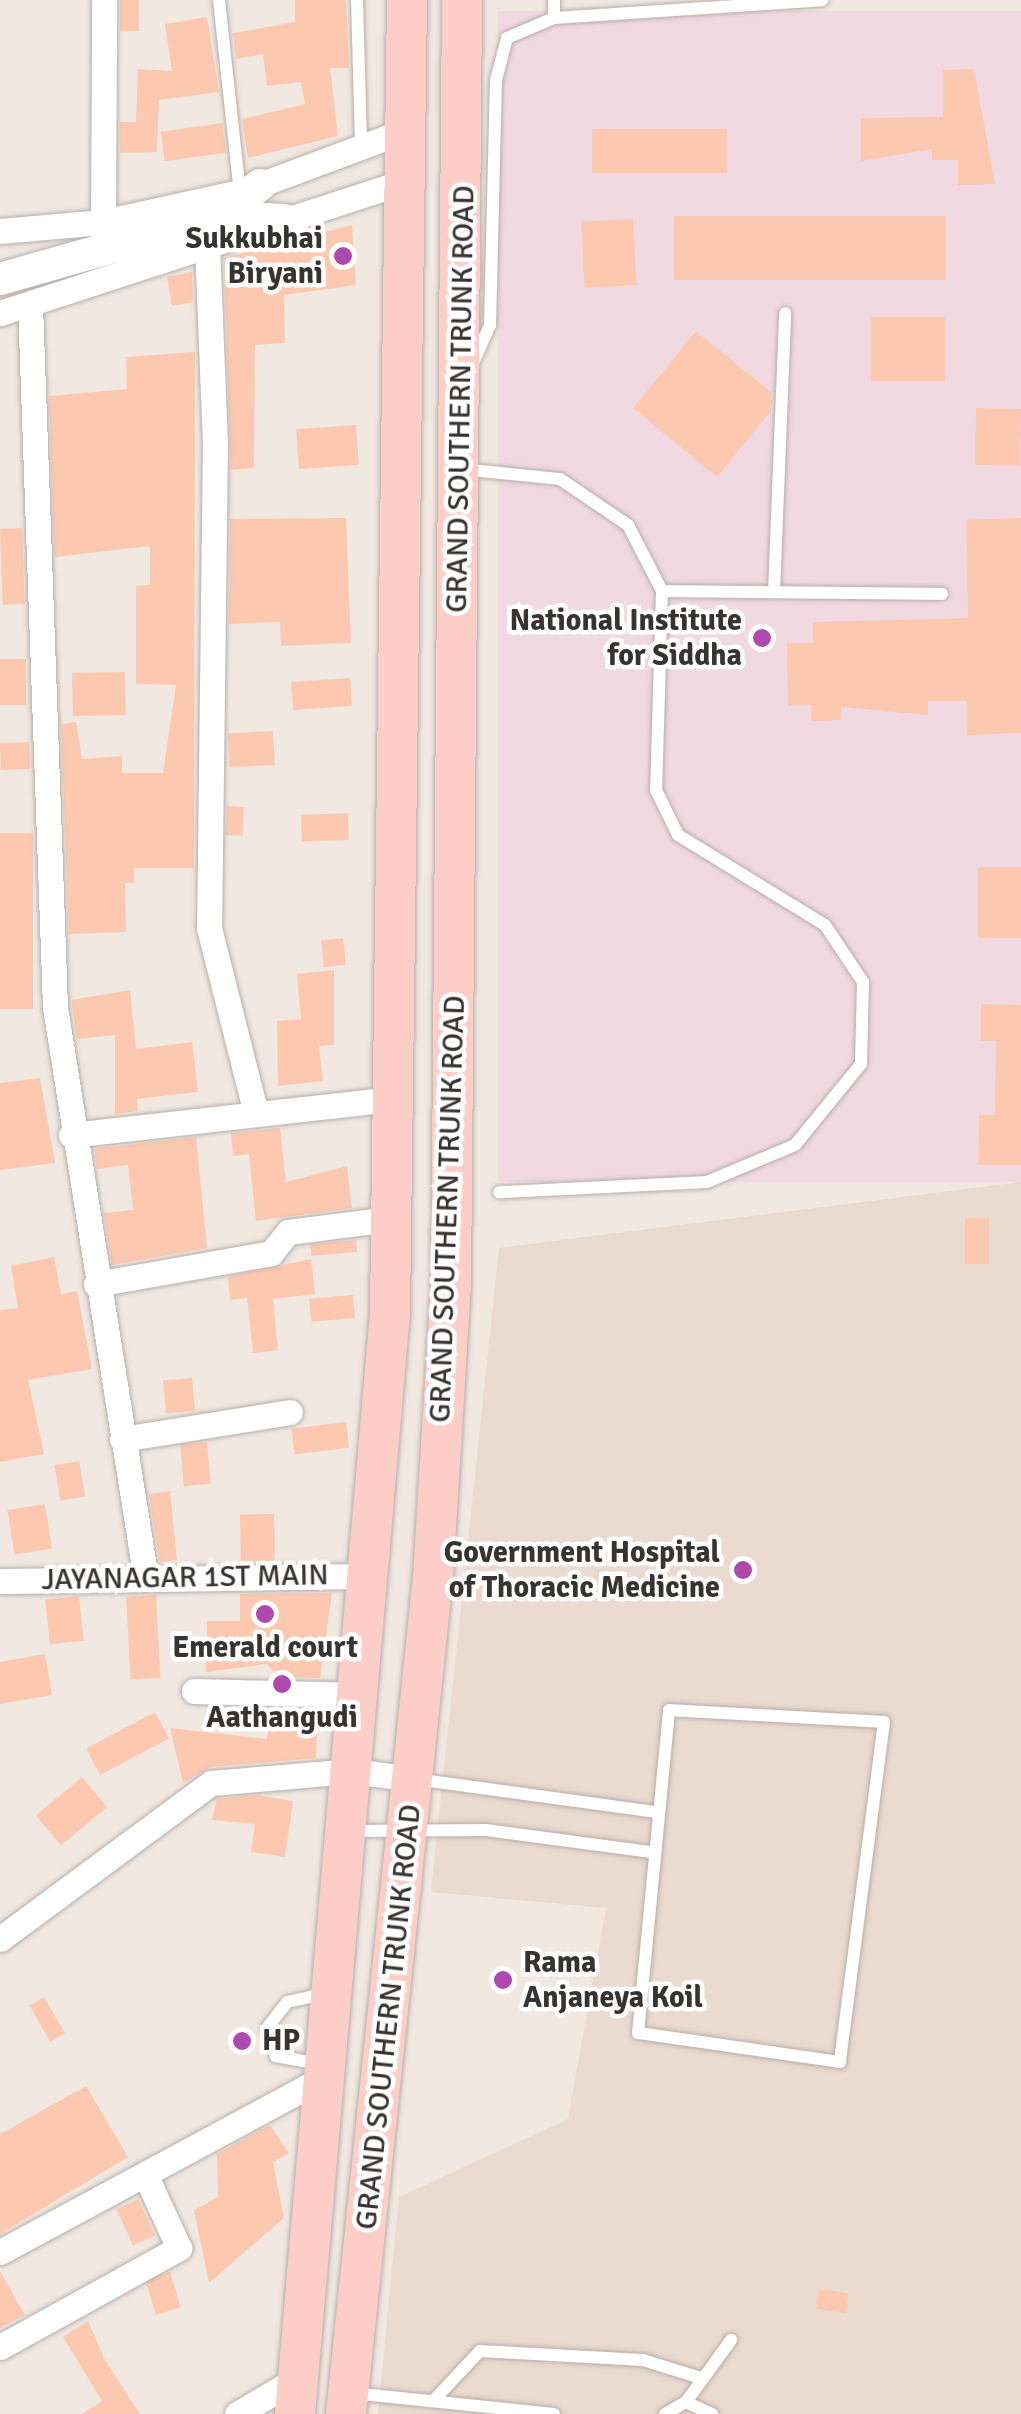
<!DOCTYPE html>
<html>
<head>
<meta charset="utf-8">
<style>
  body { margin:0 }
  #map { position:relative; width:1021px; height:2414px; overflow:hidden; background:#f1e8e2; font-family:Signika,sans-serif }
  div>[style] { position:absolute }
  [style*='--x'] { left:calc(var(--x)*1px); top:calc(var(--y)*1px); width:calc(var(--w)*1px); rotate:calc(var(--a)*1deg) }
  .built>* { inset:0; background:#eadacf }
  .education>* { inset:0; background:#f1d9e2; transform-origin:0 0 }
  .building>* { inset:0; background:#fcc9b0; transform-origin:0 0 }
  .roads { filter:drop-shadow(0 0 2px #b7afa9) drop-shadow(0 0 2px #b7afa9) }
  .service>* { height:12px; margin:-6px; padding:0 6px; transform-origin:6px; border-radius:6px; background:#fff }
  .minor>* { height:25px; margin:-12.5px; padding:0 12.5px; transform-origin:12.5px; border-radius:12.5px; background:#fff }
  .tertiary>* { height:32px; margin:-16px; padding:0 16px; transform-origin:16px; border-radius:16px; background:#fff }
  .primary>* { height:40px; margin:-20px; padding:0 20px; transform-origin:20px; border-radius:20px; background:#fdcec8 }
  .dots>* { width:28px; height:28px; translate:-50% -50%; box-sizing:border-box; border:5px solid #fff; border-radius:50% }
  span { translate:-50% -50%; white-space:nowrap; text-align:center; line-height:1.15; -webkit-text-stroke:9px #fff; paint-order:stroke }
  .poi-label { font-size:30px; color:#363331; font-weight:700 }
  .right { translate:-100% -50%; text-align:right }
  .left { translate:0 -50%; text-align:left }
  .street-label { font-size:30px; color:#363331 }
</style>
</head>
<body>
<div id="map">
  <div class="built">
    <div style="clip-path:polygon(1021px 1182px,1021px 2414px,378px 2414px,399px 2197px,568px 2119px,606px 1908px,431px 1892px,499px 1248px)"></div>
  </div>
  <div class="education">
    <div style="left:1021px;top:11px;width:1171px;height:523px;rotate:90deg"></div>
  </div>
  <div class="building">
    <div style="left:120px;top:0;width:19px;height:31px"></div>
    <div style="clip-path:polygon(295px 0,346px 0,349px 68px,330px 68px,338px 136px,248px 158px,242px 119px,305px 104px,301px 82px,267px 86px,263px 54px,236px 59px,233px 33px,295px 22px)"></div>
    <div style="clip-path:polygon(207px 17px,219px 92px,159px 100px,157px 152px,120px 153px,120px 122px,136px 122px,138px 69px,172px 71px,165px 24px)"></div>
    <div style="clip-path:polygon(974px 69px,995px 184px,958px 185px,958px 160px,932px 160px,932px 149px,861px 161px,861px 118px,943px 117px,943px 70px)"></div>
    <div style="left:222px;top:123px;width:30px;height:62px;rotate:82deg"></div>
    <div style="left:727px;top:129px;width:44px;height:135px;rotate:90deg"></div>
    <div style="left:674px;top:216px;width:272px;height:64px"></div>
    <div style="left:633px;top:219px;width:66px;height:52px;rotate:87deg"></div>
    <div style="clip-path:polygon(352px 225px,356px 285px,284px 295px,285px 343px,255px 345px,254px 468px,231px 470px,224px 258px)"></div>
    <div style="clip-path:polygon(192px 272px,193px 302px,172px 306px,167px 277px)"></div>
    <div style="left:945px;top:317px;width:64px;height:74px;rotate:90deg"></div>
    <div style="clip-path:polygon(696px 331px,772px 393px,771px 411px,717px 477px,633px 408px)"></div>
    <div style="clip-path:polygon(195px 352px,194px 868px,134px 868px,134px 883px,125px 883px,126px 932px,69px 934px,61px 724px,76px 722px,82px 759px,122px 756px,122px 773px,163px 773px,176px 685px,136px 684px,136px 586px,150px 585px,150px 546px,55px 557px,49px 396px,127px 389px,126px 357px)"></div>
    <div style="left:976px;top:408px;width:45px;height:57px;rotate:1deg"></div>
    <div style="left:356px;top:425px;width:40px;height:60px;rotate:86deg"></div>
    <div style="clip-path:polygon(346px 518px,351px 643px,281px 646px,280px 622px,229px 624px,230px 519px)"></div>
    <div style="clip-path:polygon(1021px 518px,1021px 733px,967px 735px,967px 701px,928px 701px,928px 715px,841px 707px,841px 720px,811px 721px,811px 705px,788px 706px,787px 643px,813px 643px,813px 622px,968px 618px,966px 520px)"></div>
    <div style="left:22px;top:528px;width:76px;height:22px;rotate:88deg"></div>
    <div style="left:0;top:659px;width:26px;height:46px"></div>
    <div style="left:125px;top:672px;width:43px;height:53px;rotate:89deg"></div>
    <div style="left:350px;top:678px;width:28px;height:59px;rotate:86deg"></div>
    <div style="left:273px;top:731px;width:34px;height:45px;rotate:87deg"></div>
    <div style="left:29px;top:742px;width:27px;height:29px;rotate:88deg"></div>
    <div style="left:227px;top:806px;width:17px;height:29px;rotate:3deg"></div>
    <div style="left:348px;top:813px;width:27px;height:47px;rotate:88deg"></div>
    <div style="left:33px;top:833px;width:176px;height:33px;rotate:90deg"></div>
    <div style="left:1021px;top:867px;width:71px;height:43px;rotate:90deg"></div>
    <div style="left:343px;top:938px;width:27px;height:22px;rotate:84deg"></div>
    <div style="clip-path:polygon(334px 970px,334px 1045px,319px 1046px,323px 1081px,278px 1086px,277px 1021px,301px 1019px,297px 974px)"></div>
    <div style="clip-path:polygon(130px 990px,136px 1049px,192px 1042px,198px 1092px,137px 1099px,138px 1111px,115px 1114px,115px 1035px,77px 1039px,71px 1000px)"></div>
    <div style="clip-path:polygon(981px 1004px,1021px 1005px,1021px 1165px,978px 1165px,979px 1115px,995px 1115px,996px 1041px,981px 1041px)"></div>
    <div style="clip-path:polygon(40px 1078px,55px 1163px,0 1170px,0 1083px)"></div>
    <div style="clip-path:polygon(280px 1128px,286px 1182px,347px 1166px,352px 1208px,256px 1221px,249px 1154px,233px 1156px,231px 1133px)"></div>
    <div style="clip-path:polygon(196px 1137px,207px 1248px,112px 1265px,104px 1213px,133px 1210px,128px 1165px,97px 1169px,94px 1149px)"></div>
    <div style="left:965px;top:1218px;width:24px;height:46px"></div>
    <div style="left:356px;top:1240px;width:12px;height:46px;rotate:85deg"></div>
    <div style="clip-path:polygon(54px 1257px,61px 1294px,77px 1291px,92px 1369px,28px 1380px,44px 1454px,0 1462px,0 1310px,18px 1308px,11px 1266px)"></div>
    <div style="clip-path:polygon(311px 1259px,315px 1294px,273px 1299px,278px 1350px,253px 1353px,247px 1298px,230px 1300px,228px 1277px)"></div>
    <div style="left:353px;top:1295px;width:23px;height:44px;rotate:85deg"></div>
    <div style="left:192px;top:1378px;width:33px;height:29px;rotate:85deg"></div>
    <div style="left:346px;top:1422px;width:26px;height:55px;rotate:83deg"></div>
    <div style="left:207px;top:1442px;width:42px;height:27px;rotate:85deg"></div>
    <div style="left:79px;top:1461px;width:36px;height:25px;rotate:80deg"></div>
    <div style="clip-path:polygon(170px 1491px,177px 1560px,160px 1562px,149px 1494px)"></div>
    <div style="left:45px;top:1504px;width:45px;height:38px;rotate:81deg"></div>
    <div style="left:274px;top:1514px;width:47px;height:34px;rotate:89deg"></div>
    <div style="clip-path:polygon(332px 1593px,320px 1678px,279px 1677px,267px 1664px,206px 1672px,207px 1621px,240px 1621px,240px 1594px)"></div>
    <div style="left:156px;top:1595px;width:83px;height:30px;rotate:87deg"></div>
    <div style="left:79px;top:1596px;width:45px;height:34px;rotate:84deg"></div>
    <div style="clip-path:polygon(45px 1654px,52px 1695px,0 1704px,0 1662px)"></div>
    <div style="clip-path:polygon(273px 1709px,318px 1710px,316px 1758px,210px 1767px,183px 1783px,170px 1728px,267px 1739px)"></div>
    <div style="left:155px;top:1712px;width:30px;height:78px;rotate:62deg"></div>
    <div style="left:82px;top:1777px;width:39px;height:60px;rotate:50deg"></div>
    <div style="clip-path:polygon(257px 1795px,293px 1801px,285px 1857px,251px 1852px,255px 1824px,212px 1820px,217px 1799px)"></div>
    <div style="left:44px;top:1997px;width:42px;height:17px;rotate:60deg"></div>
    <div style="clip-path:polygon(86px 2086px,128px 2157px,0 2234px,0 2134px)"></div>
    <div style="clip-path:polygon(270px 2125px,289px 2153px,273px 2162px,284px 2218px,209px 2283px,194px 2210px,218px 2197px,217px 2154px)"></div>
    <div style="left:138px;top:2199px;width:40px;height:24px;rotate:65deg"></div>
    <div style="clip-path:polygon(0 2271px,25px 2315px,0 2328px)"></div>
    <div style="left:170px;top:2272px;width:37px;height:26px;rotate:73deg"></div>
    <div style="left:819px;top:2289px;width:30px;height:20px;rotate:8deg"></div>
    <div style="clip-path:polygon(88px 2321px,105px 2360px,140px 2414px,82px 2414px,102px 2401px,63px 2337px)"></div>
  </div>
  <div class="roads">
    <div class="service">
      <div style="--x:219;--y:0;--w:193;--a:83.8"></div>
      <div style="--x:357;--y:0;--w:147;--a:88.4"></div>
      <div style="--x:554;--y:0;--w:18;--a:90"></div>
      <div style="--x:554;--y:18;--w:269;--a:-3.8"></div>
      <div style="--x:473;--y:363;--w:42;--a:-65.9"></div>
      <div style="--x:490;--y:325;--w:245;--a:-88.6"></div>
      <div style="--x:496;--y:80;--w:43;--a:-75.3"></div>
      <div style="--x:507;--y:38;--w:51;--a:-23.1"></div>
      <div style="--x:461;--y:469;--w:100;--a:5.8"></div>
      <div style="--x:560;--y:479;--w:82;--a:34.1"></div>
      <div style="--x:628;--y:525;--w:74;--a:62.7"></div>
      <div style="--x:662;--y:591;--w:199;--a:91.7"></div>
      <div style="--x:656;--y:790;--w:50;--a:63.9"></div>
      <div style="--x:678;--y:835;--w:172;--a:31.5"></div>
      <div style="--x:825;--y:925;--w:69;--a:56.3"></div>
      <div style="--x:863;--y:982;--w:82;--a:91.4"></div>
      <div style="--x:861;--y:1064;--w:104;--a:129.2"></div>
      <div style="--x:795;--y:1145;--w:95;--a:157.2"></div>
      <div style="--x:707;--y:1182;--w:208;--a:177.2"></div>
      <div style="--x:662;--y:591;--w:280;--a:0.6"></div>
      <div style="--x:774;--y:592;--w:279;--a:-87.7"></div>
      <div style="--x:669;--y:1710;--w:215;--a:3.2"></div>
      <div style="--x:884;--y:1722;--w:343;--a:97.4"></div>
      <div style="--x:840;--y:2062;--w:204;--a:-171.8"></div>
      <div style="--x:638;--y:2033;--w:324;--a:-84.5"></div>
      <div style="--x:415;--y:1779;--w:242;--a:7.8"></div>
      <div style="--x:349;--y:1831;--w:137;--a:-0.4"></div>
      <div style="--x:486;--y:1830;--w:165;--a:7.6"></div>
      <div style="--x:319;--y:2064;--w:44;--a:-169.5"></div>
      <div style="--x:276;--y:2056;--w:29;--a:-108"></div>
      <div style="--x:267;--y:2028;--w:33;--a:-52"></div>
      <div style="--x:287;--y:2002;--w:42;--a:-12.4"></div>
      <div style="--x:352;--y:2393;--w:203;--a:5.9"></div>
      <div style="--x:434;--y:2400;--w:67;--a:-46.8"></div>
      <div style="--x:480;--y:2351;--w:163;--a:3.2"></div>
      <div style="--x:643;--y:2360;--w:58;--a:17.2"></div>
      <div style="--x:686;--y:2402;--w:77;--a:-54"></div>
      <div style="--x:665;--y:2414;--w:24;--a:-30"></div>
      <div style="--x:686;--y:2402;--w:29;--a:25"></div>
    </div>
    <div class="minor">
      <div style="--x:103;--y:222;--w:222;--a:-89.7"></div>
      <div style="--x:0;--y:231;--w:103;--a:-5"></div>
      <div style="--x:103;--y:222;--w:140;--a:-12.4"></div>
      <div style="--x:240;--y:192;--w:175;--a:-20.4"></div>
      <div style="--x:207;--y:245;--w:198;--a:87.7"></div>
      <div style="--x:215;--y:443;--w:485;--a:90.7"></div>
      <div style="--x:209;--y:928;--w:192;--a:75.8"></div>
      <div style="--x:30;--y:305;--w:702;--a:87.96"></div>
      <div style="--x:55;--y:1007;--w:573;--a:80.97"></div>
      <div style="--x:0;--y:313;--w:425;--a:-18"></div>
      <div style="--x:71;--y:1135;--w:323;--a:-6.4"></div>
      <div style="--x:96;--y:1284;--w:178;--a:-10"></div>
      <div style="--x:271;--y:1253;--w:27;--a:-51"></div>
      <div style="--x:288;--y:1232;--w:103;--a:-7.3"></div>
      <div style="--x:122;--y:1439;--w:170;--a:-9.1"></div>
      <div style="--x:0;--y:1581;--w:371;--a:-0.8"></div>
      <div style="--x:194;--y:1691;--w:166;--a:1.4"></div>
      <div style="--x:0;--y:1939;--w:262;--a:-36.5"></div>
      <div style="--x:211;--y:1783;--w:142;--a:-4.9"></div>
      <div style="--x:352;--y:1771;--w:63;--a:7.4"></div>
      <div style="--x:0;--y:2252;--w:369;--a:-28.3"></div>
      <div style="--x:0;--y:2347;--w:205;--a:-28.9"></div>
      <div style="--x:179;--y:2248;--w:81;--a:-114.7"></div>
      <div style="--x:237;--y:2414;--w:71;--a:-30.5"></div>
    </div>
    <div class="tertiary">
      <div style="--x:260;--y:185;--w:52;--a:142"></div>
      <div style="--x:219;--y:217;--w:65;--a:2.6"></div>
      <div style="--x:0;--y:279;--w:228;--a:-15.8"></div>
    </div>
    <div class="primary">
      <div style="--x:295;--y:2414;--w:1105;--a:-85.07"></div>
      <div style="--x:390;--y:1313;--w:1313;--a:-89.26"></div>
      <div style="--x:346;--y:2414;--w:842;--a:-84.07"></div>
      <div style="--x:433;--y:1577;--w:292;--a:-86.5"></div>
      <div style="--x:451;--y:1286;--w:1286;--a:-89.51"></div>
    </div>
  </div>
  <div class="dots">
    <div style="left:343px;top:256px;background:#ae49af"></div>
    <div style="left:762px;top:638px;background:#ae49af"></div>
    <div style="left:743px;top:1570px;background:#ae49af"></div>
    <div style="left:265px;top:1614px;background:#ae49af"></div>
    <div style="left:282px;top:1684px;background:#ae49af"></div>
    <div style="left:503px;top:1980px;background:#ae49af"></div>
    <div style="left:242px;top:2041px;background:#ae49af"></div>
  </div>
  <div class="poi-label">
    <span class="right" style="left:323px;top:256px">Sukkubhai<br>Biryani</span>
    <span class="right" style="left:742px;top:638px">National Institute<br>for Siddha</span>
    <span class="right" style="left:720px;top:1570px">Government Hospital<br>of Thoracic Medicine</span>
    <span style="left:265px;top:1648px">Emerald court</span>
    <span style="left:282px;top:1718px">Aathangudi</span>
    <span class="left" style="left:523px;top:1980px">Rama<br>Anjaneya Koil</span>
    <span class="left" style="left:262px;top:2041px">HP</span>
  </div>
  <div class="street-label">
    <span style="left:461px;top:399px;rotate:-89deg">GRAND SOUTHERN TRUNK ROAD</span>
    <span style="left:448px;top:1209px;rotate:-88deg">GRAND SOUTHERN TRUNK ROAD</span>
    <span style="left:185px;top:1578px;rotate:-1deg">JAYANAGAR 1ST MAIN</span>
    <span style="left:389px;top:2017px;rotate:-84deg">GRAND SOUTHERN TRUNK ROAD</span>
  </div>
</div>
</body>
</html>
